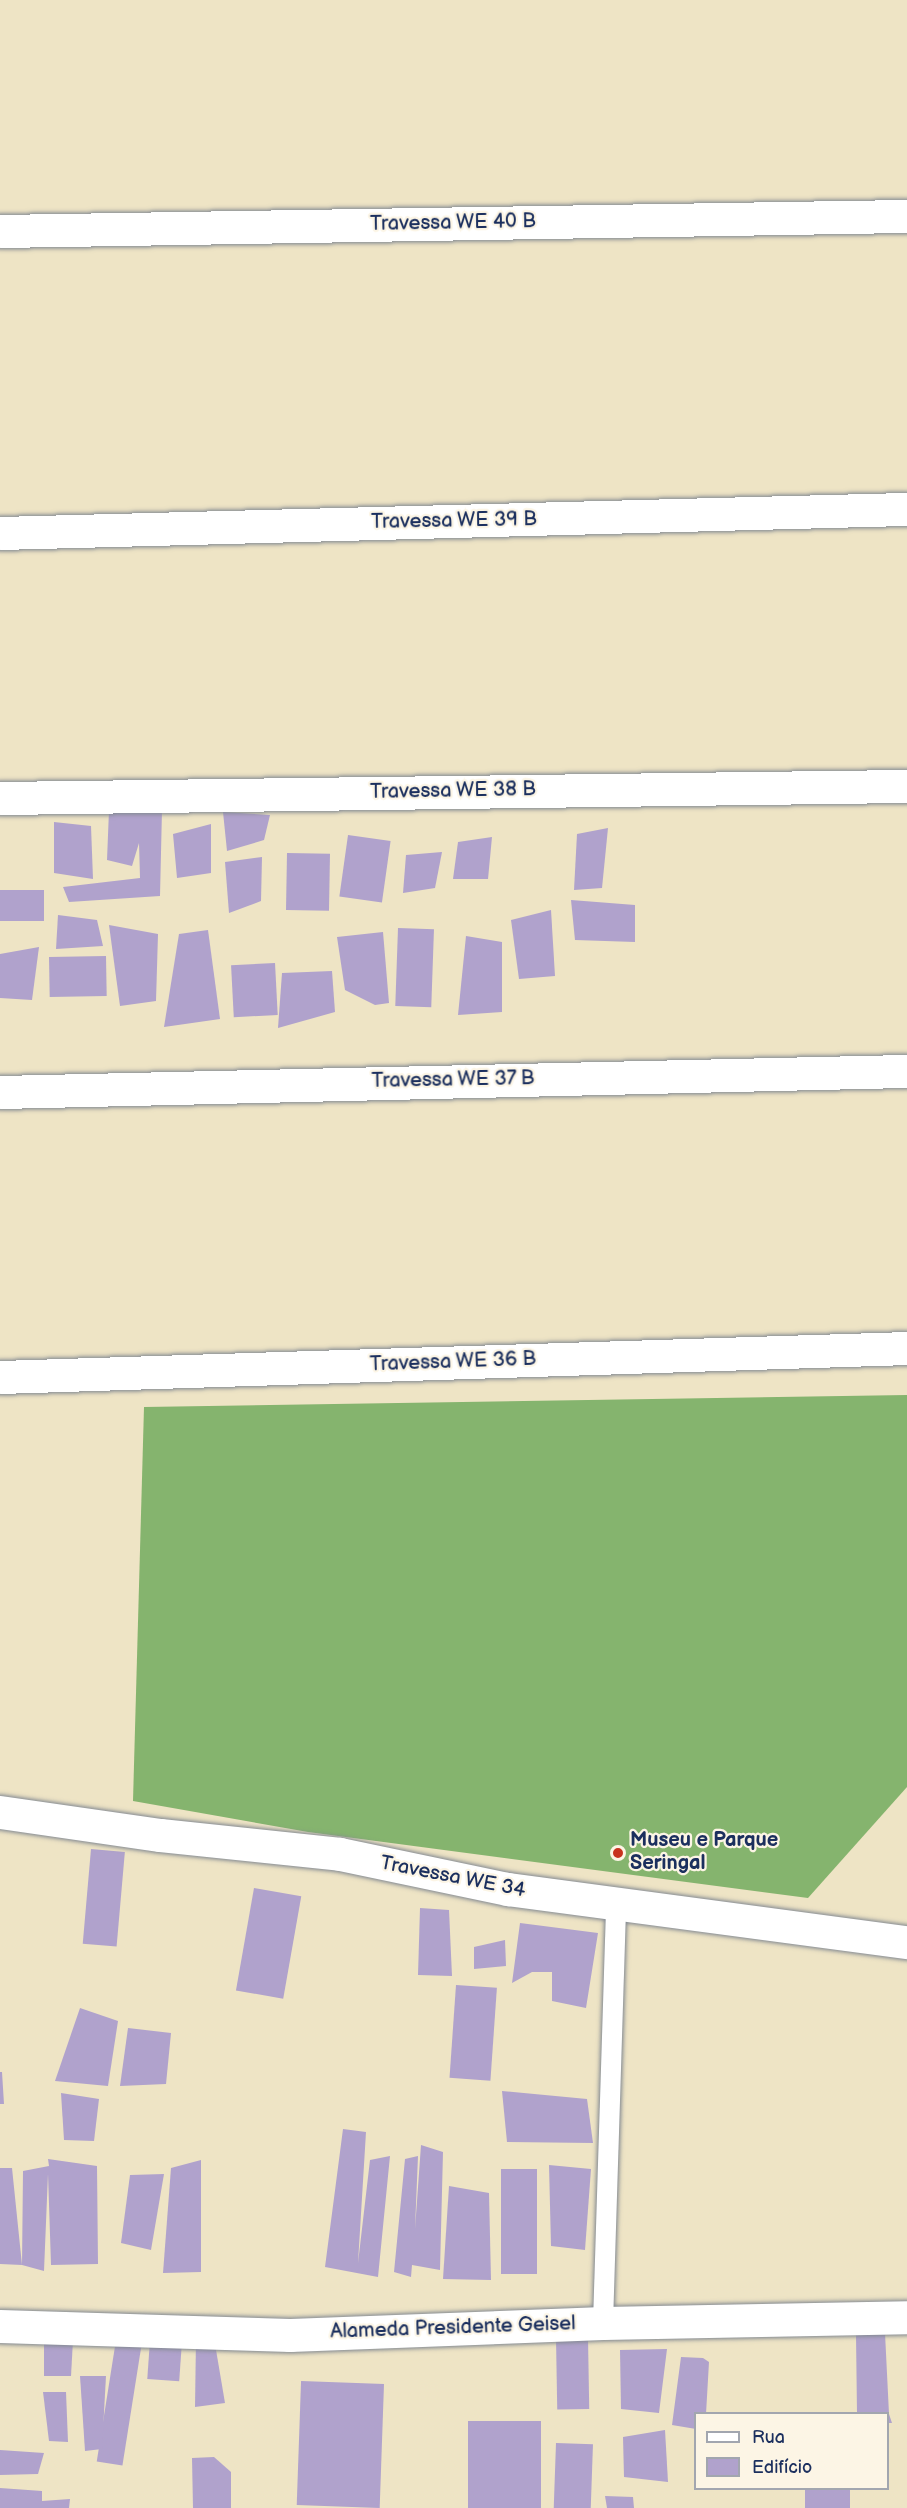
<!DOCTYPE html>
<html>
<head>
<meta charset="utf-8">
<style>
  body { margin:0 }
  #map { position:relative; width:907px; height:2508px; overflow:hidden; background:#eee4c5; font-family:"Balsamiq Sans",sans-serif }
  div>[style] { position:absolute }
  [style*='--x'] { left:calc(var(--x)*1px); top:calc(var(--y)*1px); width:calc(var(--w)*1px); rotate:calc(var(--a)*1deg) }
  .forest>* { inset:0; background:#85b46e }
  .building>* { inset:0; background:#b0a2cc; transform-origin:0 0 }
  .roads { filter:drop-shadow(0 0 2px #848a92) drop-shadow(0 0 2px #848a92) }
  .service>* { height:20px; margin:-10px; padding:0 10px; transform-origin:10px; border-radius:10px; background:#fff }
  .minor>* { height:33px; margin:-16.5px; padding:0 16.5px; transform-origin:16.5px; border-radius:16.5px; background:#fff }
  .dots>* { width:16px; height:16px; translate:-50% -50%; box-sizing:border-box; border:3px solid #fcf5e5; border-radius:50% }
  span { translate:-50% -50%; white-space:nowrap; text-align:center; line-height:1.15; -webkit-text-stroke:4.5px #fcf5e5; paint-order:stroke }
  .street-label { font-size:20px; color:#1b2f5e }
  .poi-label { font-size:20px; color:#1b2f5e; font-weight:700 }
  .left { translate:0 -50%; text-align:left }
  .legend { position:absolute; left:694px; top:2412px; width:195px; height:78px; box-sizing:border-box; background:#fcf5e5; border:2px solid #a2a6af; margin:0; padding:8px 10px; list-style:none; font-size:18px; color:#1b2f5e }
  .legend li { display:flex; align-items:center; gap:12px; height:30px }
  .legend b { width:30px; border:2px solid #a2a6af }
</style>
</head>
<body>
<div id="map">
  <div class="forest">
    <div style="clip-path:polygon(907px 1395px,907px 1787px,808px 1898px,308px 1832px,133px 1801px,144px 1407px)"></div>
  </div>
  <div class="building">
    <div style="clip-path:polygon(109px 810px,162px 810px,160px 896px,69px 902px,63px 887px,140px 878px,139px 843px,132px 866px,107px 860px)"></div>
    <div style="clip-path:polygon(223px 812px,270px 815px,264px 840px,227px 851px)"></div>
    <div style="clip-path:polygon(54px 822px,91px 826px,93px 879px,54px 873px)"></div>
    <div style="clip-path:polygon(211px 824px,211px 873px,177px 878px,173px 834px)"></div>
    <div style="clip-path:polygon(608px 828px,602px 888px,574px 890px,577px 834px)"></div>
    <div style="left:348px;top:835px;width:43px;height:62px;rotate:8deg"></div>
    <div style="clip-path:polygon(492px 837px,488px 879px,453px 879px,458px 842px)"></div>
    <div style="clip-path:polygon(442px 852px,435px 888px,403px 893px,406px 855px)"></div>
    <div style="left:287px;top:853px;width:43px;height:57px;rotate:1deg"></div>
    <div style="clip-path:polygon(262px 857px,261px 901px,229px 913px,225px 862px)"></div>
    <div style="left:0;top:890px;width:44px;height:31px"></div>
    <div style="clip-path:polygon(571px 900px,635px 905px,635px 942px,575px 940px)"></div>
    <div style="clip-path:polygon(551px 910px,555px 976px,519px 979px,511px 920px)"></div>
    <div style="clip-path:polygon(58px 915px,97px 920px,103px 946px,56px 949px)"></div>
    <div style="clip-path:polygon(109px 925px,158px 934px,156px 1001px,120px 1006px)"></div>
    <div style="left:398px;top:928px;width:36px;height:78px;rotate:2deg"></div>
    <div style="clip-path:polygon(208px 930px,220px 1019px,164px 1027px,179px 934px)"></div>
    <div style="clip-path:polygon(383px 932px,389px 1003px,375px 1005px,345px 990px,337px 937px)"></div>
    <div style="clip-path:polygon(466px 936px,502px 942px,502px 1012px,458px 1015px)"></div>
    <div style="clip-path:polygon(39px 947px,32px 1000px,0 998px,0 954px)"></div>
    <div style="left:106px;top:956px;width:40px;height:57px;rotate:89deg"></div>
    <div style="left:275px;top:963px;width:52px;height:44px;rotate:87deg"></div>
    <div style="clip-path:polygon(332px 971px,335px 1012px,278px 1028px,282px 973px)"></div>
    <div style="left:91px;top:1849px;width:34px;height:95px;rotate:5deg"></div>
    <div style="left:254px;top:1888px;width:48px;height:104px;rotate:10deg"></div>
    <div style="clip-path:polygon(420px 1908px,449px 1910px,452px 1976px,418px 1975px)"></div>
    <div style="clip-path:polygon(520px 1923px,598px 1933px,586px 2008px,552px 2001px,552px 1972px,532px 1972px,512px 1983px)"></div>
    <div style="clip-path:polygon(505px 1940px,506px 1966px,474px 1969px,474px 1947px)"></div>
    <div style="left:456px;top:1985px;width:41px;height:93px;rotate:4deg"></div>
    <div style="clip-path:polygon(80px 2008px,118px 2021px,108px 2086px,55px 2081px)"></div>
    <div style="clip-path:polygon(128px 2028px,171px 2033px,166px 2084px,120px 2086px)"></div>
    <div style="clip-path:polygon(0 2072px,2px 2072px,4px 2104px,0 2104px)"></div>
    <div style="clip-path:polygon(502px 2091px,587px 2099px,593px 2143px,507px 2142px)"></div>
    <div style="clip-path:polygon(61px 2093px,99px 2099px,94px 2141px,64px 2140px)"></div>
    <div style="clip-path:polygon(343px 2129px,366px 2132px,358px 2263px,370px 2160px,390px 2156px,378px 2277px,325px 2267px)"></div>
    <div style="clip-path:polygon(421px 2145px,443px 2152px,440px 2270px,412px 2265px,411px 2277px,394px 2272px,405px 2159px,418px 2156px,415px 2229px)"></div>
    <div style="clip-path:polygon(48px 2159px,97px 2166px,98px 2264px,51px 2265px,48px 2174px,44px 2271px,22px 2265px,23px 2171px,49px 2166px)"></div>
    <div style="clip-path:polygon(201px 2160px,201px 2272px,163px 2273px,171px 2168px)"></div>
    <div style="clip-path:polygon(549px 2165px,591px 2169px,585px 2250px,551px 2246px)"></div>
    <div style="clip-path:polygon(0 2168px,12px 2168px,22px 2265px,0 2264px)"></div>
    <div style="left:537px;top:2169px;width:105px;height:36px;rotate:90deg"></div>
    <div style="clip-path:polygon(164px 2174px,151px 2250px,121px 2243px,130px 2175px)"></div>
    <div style="clip-path:polygon(449px 2186px,489px 2193px,491px 2280px,443px 2279px)"></div>
    <div style="clip-path:polygon(885px 2333px,889px 2414px,892px 2423px,888px 2423px,888px 2414px,857px 2414px,856px 2335px)"></div>
    <div style="clip-path:polygon(44px 2335px,73px 2340px,71px 2376px,44px 2376px)"></div>
    <div style="clip-path:polygon(214px 2338px,225px 2403px,195px 2407px,196px 2339px)"></div>
    <div style="left:588px;top:2338px;width:71px;height:32px;rotate:89deg"></div>
    <div style="left:116px;top:2340px;width:26px;height:123px;rotate:9deg"></div>
    <div style="left:150px;top:2340px;width:32px;height:39px;rotate:4deg"></div>
    <div style="clip-path:polygon(667px 2349px,659px 2413px,621px 2409px,620px 2350px)"></div>
    <div style="clip-path:polygon(681px 2357px,703px 2358px,709px 2362px,706px 2414px,696px 2414px,696px 2429px,672px 2425px)"></div>
    <div style="clip-path:polygon(80px 2376px,106px 2376px,102px 2449px,85px 2451px)"></div>
    <div style="left:384px;top:2384px;width:124px;height:83px;rotate:92deg"></div>
    <div style="clip-path:polygon(43px 2392px,66px 2392px,68px 2442px,49px 2441px)"></div>
    <div style="left:541px;top:2421px;width:87px;height:73px;rotate:90deg"></div>
    <div style="clip-path:polygon(665px 2430px,668px 2482px,624px 2477px,623px 2437px)"></div>
    <div style="left:556px;top:2443px;width:37px;height:65px;rotate:2deg"></div>
    <div style="clip-path:polygon(0 2450px,44px 2453px,38px 2474px,0 2475px)"></div>
    <div style="clip-path:polygon(214px 2457px,231px 2472px,231px 2508px,193px 2508px,192px 2458px)"></div>
    <div style="clip-path:polygon(0 2488px,42px 2491px,42px 2501px,70px 2499px,69px 2508px,0 2508px)"></div>
    <div style="left:805px;top:2488px;width:45px;height:20px"></div>
    <div style="clip-path:polygon(605px 2496px,633px 2497px,634px 2508px,607px 2508px)"></div>
  </div>
  <div class="roads">
    <div class="service">
      <div style="--x:603;--y:2323;--w:419;--a:-88.2"></div>
    </div>
    <div class="minor">
      <div style="--x:0;--y:231;--w:907;--a:-0.95"></div>
      <div style="--x:0;--y:533;--w:907;--a:-1.52"></div>
      <div style="--x:0;--y:798;--w:907;--a:-0.76"></div>
      <div style="--x:0;--y:1092;--w:907;--a:-1.33"></div>
      <div style="--x:0;--y:1377;--w:907;--a:-1.83"></div>
      <div style="--x:0;--y:1812;--w:162;--a:8.2"></div>
      <div style="--x:160;--y:1835;--w:181;--a:6"></div>
      <div style="--x:340;--y:1854;--w:172;--a:11.8"></div>
      <div style="--x:508;--y:1889;--w:403;--a:7.6"></div>
      <div style="--x:0;--y:2326;--w:290;--a:1.8"></div>
      <div style="--x:290;--y:2335;--w:313;--a:-2.2"></div>
      <div style="--x:603;--y:2323;--w:304;--a:-1.1"></div>
    </div>
  </div>
  <div class="dots">
    <div style="left:618px;top:1853px;background:#c8321e"></div>
  </div>
  <div class="street-label">
    <span style="left:453px;top:223px;rotate:-1deg">Travessa WE 40 B</span>
    <span style="left:454px;top:521px;rotate:-1deg">Travessa WE 39 B</span>
    <span style="left:453px;top:791px;rotate:-1deg">Travessa WE 38 B</span>
    <span style="left:453px;top:1080px;rotate:-1deg">Travessa WE 37 B</span>
    <span style="left:453px;top:1362px;rotate:-2deg">Travessa WE 36 B</span>
    <span style="left:453px;top:1877px;rotate:11deg">Travessa WE 34</span>
    <span style="left:453px;top:2328px;rotate:-2deg">Alameda Presidente Geisel</span>
  </div>
  <div class="poi-label">
    <span class="left" style="left:630px;top:1852px">Museu e Parque<br>Seringal</span>
  </div>
  <ul class="legend">
  <li><b style="height:8px;background:#fff"></b>Rua</li>
  <li><b style="height:16px;background:#b0a2cc"></b>Edifício</li>
  </ul>
</div>
</body>
</html>
